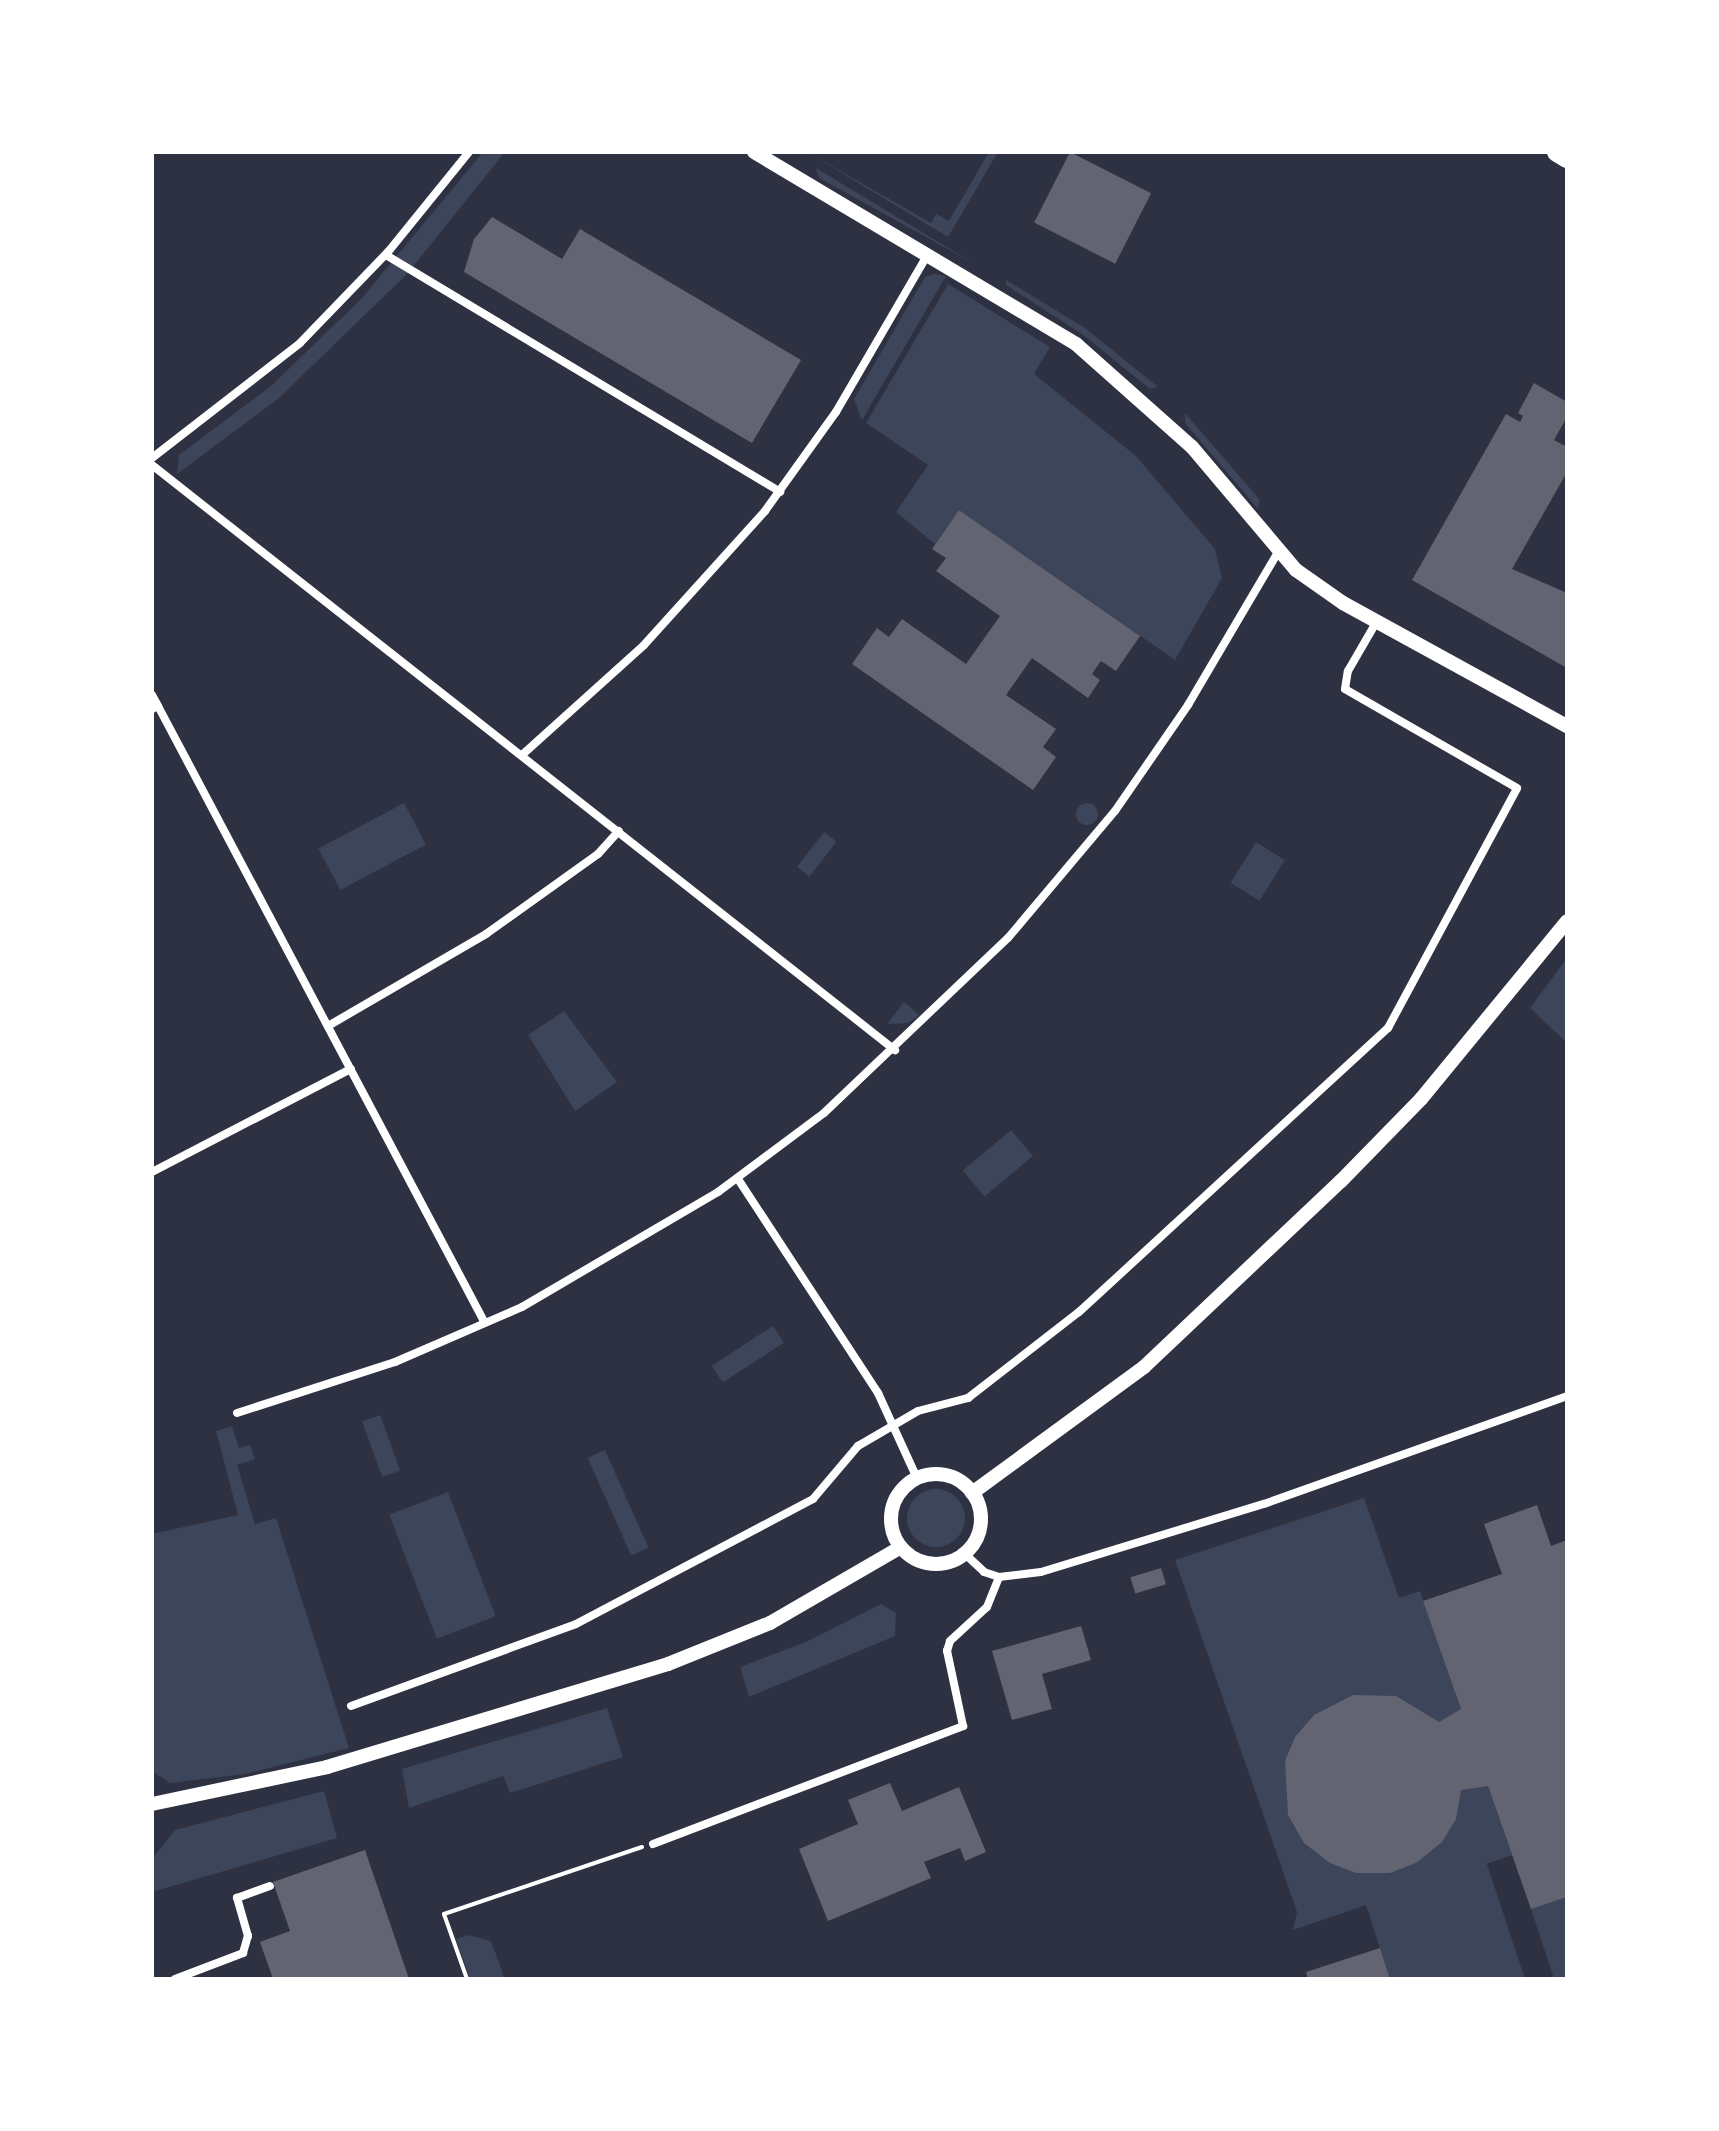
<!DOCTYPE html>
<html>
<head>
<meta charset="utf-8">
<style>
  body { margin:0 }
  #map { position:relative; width:1719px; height:2131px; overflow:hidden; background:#2d3142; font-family:Merriweather,serif }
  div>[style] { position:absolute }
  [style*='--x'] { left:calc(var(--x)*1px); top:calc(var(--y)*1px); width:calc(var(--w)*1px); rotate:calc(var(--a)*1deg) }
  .green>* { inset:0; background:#3c4559; transform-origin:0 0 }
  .round { border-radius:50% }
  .building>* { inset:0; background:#626471; transform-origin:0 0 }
  .path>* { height:4px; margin:-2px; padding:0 2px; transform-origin:2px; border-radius:2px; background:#fff }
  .minor>* { height:8px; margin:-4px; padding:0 4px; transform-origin:4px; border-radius:4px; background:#fff }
  .tertiary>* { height:14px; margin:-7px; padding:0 7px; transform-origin:7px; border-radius:7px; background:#fff }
  .tertiary>.ring { margin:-7px; padding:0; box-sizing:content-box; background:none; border:14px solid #fff; border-radius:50% }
  .primary>* { height:20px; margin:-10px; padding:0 10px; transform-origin:10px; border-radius:10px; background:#fff }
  span { translate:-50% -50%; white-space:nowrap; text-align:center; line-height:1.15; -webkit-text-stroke:6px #fff; paint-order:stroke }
  .frame { position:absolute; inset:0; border:154px solid #fff; pointer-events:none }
</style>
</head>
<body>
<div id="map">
  <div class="green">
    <div style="clip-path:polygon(483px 152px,505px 152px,407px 274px,279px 398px,177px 474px,179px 455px,271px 386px,362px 298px)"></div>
    <div style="clip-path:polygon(807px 152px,931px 223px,936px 214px,949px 221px,989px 152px,998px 152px,948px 237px)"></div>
    <div style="clip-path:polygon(816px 168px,975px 264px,819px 178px)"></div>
    <div style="clip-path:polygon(934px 274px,946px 276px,862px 420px,854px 399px,925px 277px)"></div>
    <div style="clip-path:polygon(1006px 280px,1085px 328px,1158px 387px,1150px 389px,1082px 334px,1006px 285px)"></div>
    <div style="clip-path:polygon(948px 284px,1050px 347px,1034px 374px,1136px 456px,1215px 549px,1222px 578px,1175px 660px,959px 510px,935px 544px,896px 512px,928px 465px,866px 423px)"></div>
    <div style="clip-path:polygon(1185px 413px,1260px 500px,1258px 509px,1185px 423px)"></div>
    <div class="round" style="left:1076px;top:803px;width:22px;height:22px"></div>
    <div style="left:404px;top:803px;width:47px;height:97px;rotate:62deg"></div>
    <div style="left:824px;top:832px;width:16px;height:44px;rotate:38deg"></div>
    <div style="left:1256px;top:842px;width:34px;height:48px;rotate:32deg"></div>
    <div style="clip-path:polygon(1567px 958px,1567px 1043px,1530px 1008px)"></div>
    <div style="clip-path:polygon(904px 1002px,919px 1015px,908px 1023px,887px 1024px)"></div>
    <div style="clip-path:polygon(564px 1011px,617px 1082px,575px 1111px,528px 1035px)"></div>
    <div style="left:1011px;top:1130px;width:34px;height:63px;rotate:50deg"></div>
    <div style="left:773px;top:1326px;width:20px;height:73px;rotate:57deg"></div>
    <div style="left:380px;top:1415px;width:59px;height:19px;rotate:70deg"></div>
    <div style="clip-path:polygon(232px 1426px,239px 1448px,250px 1445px,255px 1459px,237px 1465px,255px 1524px,276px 1518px,349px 1748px,245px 1774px,170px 1783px,152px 1771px,152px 1534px,238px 1515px,216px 1431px)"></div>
    <div style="left:605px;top:1450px;width:107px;height:19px;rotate:66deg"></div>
    <div class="round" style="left:907px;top:1489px;width:58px;height:58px"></div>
    <div style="left:448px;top:1492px;width:133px;height:63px;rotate:69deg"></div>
    <div style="clip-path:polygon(1364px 1498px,1399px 1598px,1420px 1591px,1512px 1855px,1487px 1864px,1525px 1979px,1390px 1979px,1366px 1905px,1293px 1930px,1297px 1912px,1175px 1560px)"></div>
    <div style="clip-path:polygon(881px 1604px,896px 1613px,895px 1636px,749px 1697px,740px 1667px,808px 1641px)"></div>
    <div style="clip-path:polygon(607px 1708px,623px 1757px,510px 1793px,503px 1776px,409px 1808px,402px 1769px)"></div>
    <div style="clip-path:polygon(324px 1791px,337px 1838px,152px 1892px,152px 1859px,175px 1830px)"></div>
    <div style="clip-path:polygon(1567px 1897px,1567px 1979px,1554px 1979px,1531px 1909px)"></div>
    <div style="clip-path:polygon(469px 1935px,491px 1941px,505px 1979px,470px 1979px,456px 1939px)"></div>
  </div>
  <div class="building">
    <div style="left:1070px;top:152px;width:91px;height:79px;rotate:27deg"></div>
    <div style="clip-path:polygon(492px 217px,562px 259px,580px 229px,801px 360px,752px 443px,464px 272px,474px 239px)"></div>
    <div style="clip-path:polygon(1534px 383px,1567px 402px,1567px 417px,1554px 440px,1567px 447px,1567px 472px,1512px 569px,1567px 593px,1567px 668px,1412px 580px,1506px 414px,1520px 422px,1523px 416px,1518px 413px)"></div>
    <div style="clip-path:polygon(959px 510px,1140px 636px,1116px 671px,1101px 661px,1092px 674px,1100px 680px,1088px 698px,1032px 658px,1006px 695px,1056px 729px,1043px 747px,1056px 757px,1033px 790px,852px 664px,877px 628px,889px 637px,902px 619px,966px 664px,1000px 616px,936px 571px,946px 558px,932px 549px)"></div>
    <div style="clip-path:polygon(1537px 1505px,1551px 1546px,1567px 1540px,1567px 1897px,1531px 1909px,1488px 1786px,1461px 1790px,1456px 1819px,1442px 1842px,1416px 1863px,1390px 1873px,1356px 1873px,1330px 1863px,1304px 1843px,1288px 1815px,1285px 1761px,1295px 1737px,1314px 1715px,1353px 1695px,1396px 1696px,1439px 1722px,1461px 1709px,1423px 1601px,1502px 1574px,1484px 1524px)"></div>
    <div style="left:1161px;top:1568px;width:17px;height:32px;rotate:73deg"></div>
    <div style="clip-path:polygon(1081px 1626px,1091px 1660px,1042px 1674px,1052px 1709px,1012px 1720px,992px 1651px)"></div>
    <div style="clip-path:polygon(890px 1783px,902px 1811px,959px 1787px,986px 1852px,965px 1861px,960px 1848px,924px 1862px,931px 1878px,828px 1921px,799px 1849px,858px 1824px,848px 1800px)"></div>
    <div style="clip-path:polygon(365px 1850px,409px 1979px,273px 1979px,260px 1942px,290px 1931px,273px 1882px)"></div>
    <div style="clip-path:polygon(1380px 1948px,1390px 1979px,1308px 1979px,1306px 1972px)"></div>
  </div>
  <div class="path">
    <div style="--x:467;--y:1979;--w:69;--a:-109.5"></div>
    <div style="--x:444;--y:1914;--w:209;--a:-18.7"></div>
  </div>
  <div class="minor">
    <div style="--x:386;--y:255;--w:460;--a:31"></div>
    <div style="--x:152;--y:458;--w:187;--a:-37.8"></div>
    <div style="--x:300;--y:343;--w:127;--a:-46"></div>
    <div style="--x:388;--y:252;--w:129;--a:-51"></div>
    <div style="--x:152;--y:465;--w:946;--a:38.22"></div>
    <div style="--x:152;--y:695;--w:13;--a:61"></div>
    <div style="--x:158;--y:706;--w:7;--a:153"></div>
    <div style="--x:158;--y:706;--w:698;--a:62.08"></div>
    <div style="--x:522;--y:755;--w:164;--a:-42"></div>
    <div style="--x:644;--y:645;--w:181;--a:-47.9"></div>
    <div style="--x:765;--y:511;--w:122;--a:-54.4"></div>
    <div style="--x:836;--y:412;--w:183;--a:-59.8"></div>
    <div style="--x:328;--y:1026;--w:183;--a:-30.2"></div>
    <div style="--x:486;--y:934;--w:138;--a:-35.5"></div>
    <div style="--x:598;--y:854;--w:31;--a:-48"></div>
    <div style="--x:152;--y:1172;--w:224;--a:-27.4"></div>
    <div style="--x:738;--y:1179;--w:256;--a:56.8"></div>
    <div style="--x:878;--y:1393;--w:94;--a:65.4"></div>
    <div style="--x:237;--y:1413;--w:166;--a:-17.9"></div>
    <div style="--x:395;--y:1362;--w:138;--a:-23.4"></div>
    <div style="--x:522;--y:1307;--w:227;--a:-30.4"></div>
    <div style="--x:718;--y:1192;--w:132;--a:-36.7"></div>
    <div style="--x:824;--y:1113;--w:254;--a:-43.6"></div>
    <div style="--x:1008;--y:938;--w:166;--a:-49.9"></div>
    <div style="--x:1115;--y:811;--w:129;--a:-55.4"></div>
    <div style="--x:1188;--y:705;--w:178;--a:-59.5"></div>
    <div style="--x:965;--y:1554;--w:26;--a:43"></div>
    <div style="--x:984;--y:1572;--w:16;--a:18"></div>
    <div style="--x:999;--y:1577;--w:42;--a:-6.8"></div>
    <div style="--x:1041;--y:1572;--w:233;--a:-17"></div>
    <div style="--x:1264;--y:1504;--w:322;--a:-19.6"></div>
    <div style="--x:351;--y:1706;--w:239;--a:-20"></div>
    <div style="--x:576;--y:1624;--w:268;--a:-27.8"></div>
    <div style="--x:813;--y:1499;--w:70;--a:-49.7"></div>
    <div style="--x:858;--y:1446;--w:69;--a:-30.3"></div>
    <div style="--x:918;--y:1411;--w:52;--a:-14.6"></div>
    <div style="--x:968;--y:1398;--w:140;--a:-37.8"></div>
    <div style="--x:1079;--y:1312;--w:420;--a:-42.6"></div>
    <div style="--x:1388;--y:1028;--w:272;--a:-61.7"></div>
    <div style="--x:1517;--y:788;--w:198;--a:-150.1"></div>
    <div style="--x:1345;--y:689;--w:18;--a:-81"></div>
    <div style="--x:1348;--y:671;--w:58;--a:-59.9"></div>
    <div style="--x:653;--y:1844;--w:332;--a:-20.8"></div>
    <div style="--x:963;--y:1726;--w:77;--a:-102"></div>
    <div style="--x:947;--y:1651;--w:10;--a:-73"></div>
    <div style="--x:950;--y:1641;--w:50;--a:-42.6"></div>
    <div style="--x:987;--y:1607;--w:32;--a:-68"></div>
    <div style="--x:175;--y:1979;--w:73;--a:-20.9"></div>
    <div style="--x:243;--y:1953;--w:18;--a:-74"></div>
    <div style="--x:248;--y:1936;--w:40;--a:-106"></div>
    <div style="--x:237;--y:1898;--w:35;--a:-20"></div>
  </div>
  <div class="tertiary">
    <div style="--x:754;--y:152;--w:375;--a:30.8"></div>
    <div style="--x:1076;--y:344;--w:155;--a:41.6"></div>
    <div style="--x:1192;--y:447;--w:161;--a:49.8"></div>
    <div style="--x:1296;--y:570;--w:57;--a:35.1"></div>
    <div style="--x:1343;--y:603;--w:256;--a:28.8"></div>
    <div class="ring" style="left:891px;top:1474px;width:76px;height:76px"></div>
    <div style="--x:972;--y:1493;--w:213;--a:-36.2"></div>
    <div style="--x:1144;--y:1367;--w:271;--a:-43.4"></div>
    <div style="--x:1341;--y:1181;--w:115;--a:-45.7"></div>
    <div style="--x:1421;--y:1099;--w:230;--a:-50.6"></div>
    <div style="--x:152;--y:1804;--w:179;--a:-11.9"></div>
    <div style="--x:327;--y:1767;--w:356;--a:-16.8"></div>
    <div style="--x:668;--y:1664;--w:110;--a:-21.9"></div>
    <div style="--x:770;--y:1623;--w:151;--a:-30.1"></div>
  </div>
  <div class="primary">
    <div style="--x:1557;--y:152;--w:12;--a:31"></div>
  </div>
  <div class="frame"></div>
</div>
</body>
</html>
